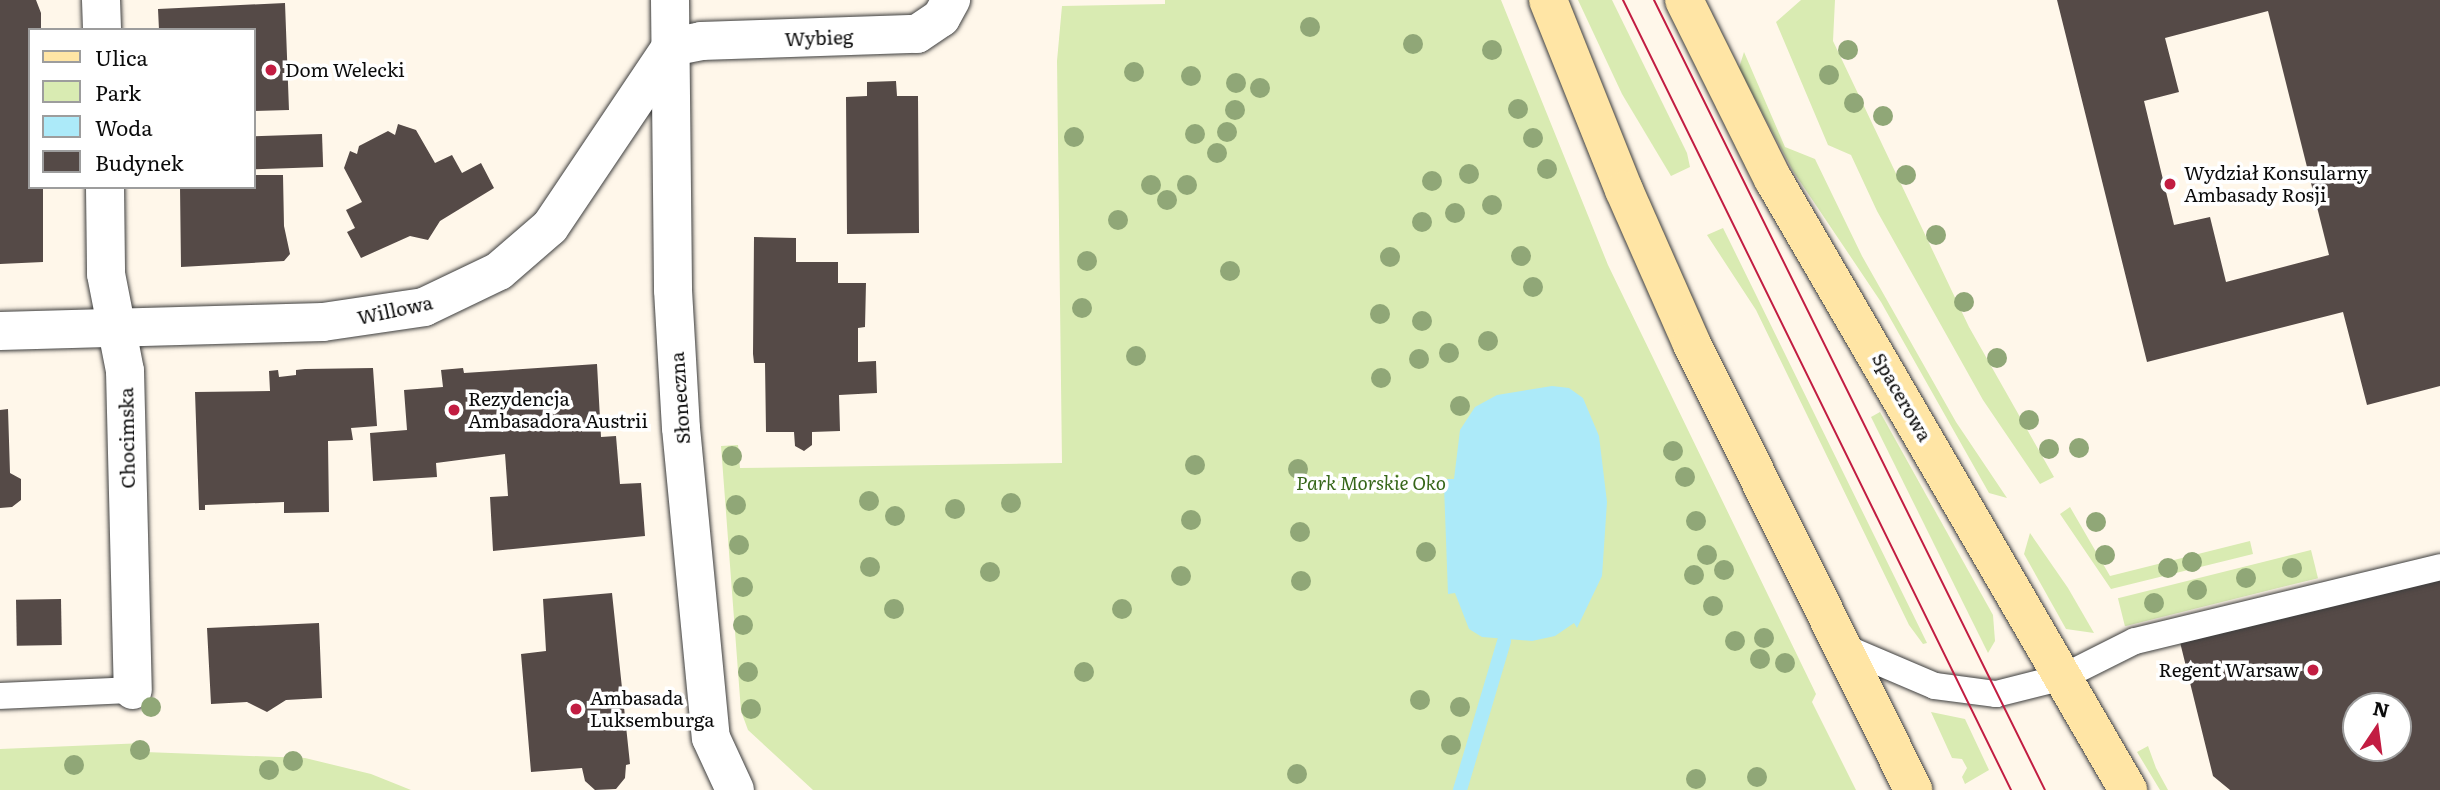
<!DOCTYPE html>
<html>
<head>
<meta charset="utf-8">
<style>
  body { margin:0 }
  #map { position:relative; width:2440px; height:790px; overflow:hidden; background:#fff7ea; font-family:Literata,serif }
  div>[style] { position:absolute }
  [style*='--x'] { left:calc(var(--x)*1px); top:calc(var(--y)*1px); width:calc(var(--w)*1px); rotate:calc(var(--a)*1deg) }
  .green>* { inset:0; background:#d9ebb2; transform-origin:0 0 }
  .water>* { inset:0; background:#aceaf9 }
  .stream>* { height:14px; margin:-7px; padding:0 7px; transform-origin:7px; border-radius:7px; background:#aceaf9 }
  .building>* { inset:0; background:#554a47; transform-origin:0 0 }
  .roads { filter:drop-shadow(0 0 2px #3e3e3e) drop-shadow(0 0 2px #3e3e3e) }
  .lane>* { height:26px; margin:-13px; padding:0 13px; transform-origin:13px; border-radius:13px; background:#fff }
  .street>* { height:38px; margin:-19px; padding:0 19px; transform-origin:19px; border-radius:19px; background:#fff }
  .secondary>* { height:38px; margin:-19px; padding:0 19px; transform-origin:19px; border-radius:19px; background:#ffe5a5 }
  .tram>* { height:2px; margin:-1px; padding:0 1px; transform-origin:1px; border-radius:1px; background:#c21d42 }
  .trees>* { width:20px; height:20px; margin:-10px; border-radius:50%; background:#90a777 }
  .dots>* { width:19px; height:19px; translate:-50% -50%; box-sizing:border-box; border:4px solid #fff; border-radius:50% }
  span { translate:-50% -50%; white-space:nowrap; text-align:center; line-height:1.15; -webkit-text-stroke:7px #fff; paint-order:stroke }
  .street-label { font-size:19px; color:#0b0b0b }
  .poi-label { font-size:19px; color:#0b0b0b }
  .left { translate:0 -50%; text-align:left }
  .right { translate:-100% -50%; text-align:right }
  .park-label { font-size:19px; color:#366619; font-style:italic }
  .legend { position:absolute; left:28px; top:28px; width:228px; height:161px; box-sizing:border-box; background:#fff; border:2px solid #9d9d9d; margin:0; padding:9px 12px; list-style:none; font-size:21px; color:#0b0b0b }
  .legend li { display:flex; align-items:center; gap:14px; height:35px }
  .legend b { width:35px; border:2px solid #9d9d9d }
  .north { position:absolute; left:2342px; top:692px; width:70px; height:70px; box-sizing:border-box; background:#fff; border:2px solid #9d9d9d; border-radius:50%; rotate:13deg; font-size:19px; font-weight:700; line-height:28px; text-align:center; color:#0b0b0b }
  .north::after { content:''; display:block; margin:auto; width:24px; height:32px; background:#c21d42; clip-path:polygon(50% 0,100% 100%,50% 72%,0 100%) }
</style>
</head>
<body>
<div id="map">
  <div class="green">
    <div style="clip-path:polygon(1165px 0,1501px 0,1608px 265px,1816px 694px,1812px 702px,1856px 790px,813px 790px,748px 730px,741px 711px,721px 446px,738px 445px,740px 468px,1062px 463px,1057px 61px,1062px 6px,1165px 4px)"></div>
    <div style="clip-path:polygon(1578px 0,1612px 0,1687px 153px,1690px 167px,1671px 176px,1622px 94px)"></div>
    <div style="clip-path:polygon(1801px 0,1835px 0,1833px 41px,1969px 327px,2054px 477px,2040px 484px,1983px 400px,1877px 211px,1851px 155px,1828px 145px,1776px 22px)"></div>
    <div style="clip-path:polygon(1744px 52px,1785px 147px,1815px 159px,1862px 256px,1956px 422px,2007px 498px,1989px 493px,1881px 302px,1793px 171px,1739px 68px)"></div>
    <div style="clip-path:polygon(1723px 228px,1729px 240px,1927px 643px,1923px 644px,1909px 625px,1756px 310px,1707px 235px)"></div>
    <div style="clip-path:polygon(1880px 412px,1993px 615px,1995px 641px,1988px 653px,1871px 417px)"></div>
    <div style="clip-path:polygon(2070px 507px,2110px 576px,2250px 541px,2253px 554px,2111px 589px,2060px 514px)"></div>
    <div style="clip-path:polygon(2030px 533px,2068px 588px,2094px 633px,2066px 629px,2024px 554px)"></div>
    <div style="left:2311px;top:550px;width:29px;height:199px;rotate:76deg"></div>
    <div style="clip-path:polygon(1931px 712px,1965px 719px,1989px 770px,1965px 784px,1962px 777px,1967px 768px,1962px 759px,1952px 758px)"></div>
    <div style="clip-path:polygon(145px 743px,145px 752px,305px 758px,371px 774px,411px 790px,0 790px,0 749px)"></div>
    <div style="clip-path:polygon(2148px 746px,2156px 768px,2168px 790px,2160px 790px,2137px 752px)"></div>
  </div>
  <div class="water">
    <div style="clip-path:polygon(1552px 386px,1569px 388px,1583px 398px,1599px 436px,1607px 502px,1602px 576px,1577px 628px,1574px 623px,1555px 636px,1532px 641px,1482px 637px,1469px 629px,1455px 593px,1448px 594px,1444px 486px,1446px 479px,1454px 479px,1460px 430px,1475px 407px,1497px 395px)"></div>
  </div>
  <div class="stream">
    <div style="--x:1460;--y:790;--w:155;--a:-73.5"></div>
  </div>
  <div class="building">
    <div style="clip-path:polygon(0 0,36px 0,41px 13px,41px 30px,30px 30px,30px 187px,43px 187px,43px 262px,0 264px)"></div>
    <div style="clip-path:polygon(evenodd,2057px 0,2440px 0,2440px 386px,2367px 405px,2343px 312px,2147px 362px,2057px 0,2268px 11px,2329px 255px,2226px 282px,2210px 217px,2174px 225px,2144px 101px,2179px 92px,2165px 38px,2268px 11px)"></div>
    <div style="clip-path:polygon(285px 3px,289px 110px,254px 111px,254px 30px,159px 30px,158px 9px)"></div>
    <div style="clip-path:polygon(896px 81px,897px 96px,918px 96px,919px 233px,847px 234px,846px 97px,867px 96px,867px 82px)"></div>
    <div style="clip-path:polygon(398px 124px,416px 130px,435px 163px,452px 155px,462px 173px,481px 163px,494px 188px,440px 221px,428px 240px,410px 236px,361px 258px,347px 232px,355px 228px,346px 210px,362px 202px,344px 168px,350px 151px,357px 154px,359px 146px,388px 131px,395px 135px)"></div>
    <div style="left:322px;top:134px;width:33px;height:68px;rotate:88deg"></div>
    <div style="clip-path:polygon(254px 175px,283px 175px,284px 226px,290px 254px,284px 261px,181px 267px,180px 187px,254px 187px)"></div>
    <div style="clip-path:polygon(754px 237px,796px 238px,796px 262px,838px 262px,838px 283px,866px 283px,865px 327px,858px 328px,858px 362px,876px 361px,877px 393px,839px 395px,840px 431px,812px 432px,812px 445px,804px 451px,795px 446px,794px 432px,766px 432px,765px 363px,754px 363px,753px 354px)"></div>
    <div style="clip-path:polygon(597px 364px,601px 437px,616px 436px,620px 484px,641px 483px,645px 536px,493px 551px,490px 497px,508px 496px,505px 454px,436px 463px,437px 477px,373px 481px,370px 433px,407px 430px,404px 390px,443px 387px,441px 370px,463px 368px,464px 373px)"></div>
    <div style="clip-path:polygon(373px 368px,377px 426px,351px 428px,353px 440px,328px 441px,329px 512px,284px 513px,284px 502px,205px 505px,205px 510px,199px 510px,195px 392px,270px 391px,269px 371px,278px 370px,279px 377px,296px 375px,296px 370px,305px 369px)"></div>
    <div style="clip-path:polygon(8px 409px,10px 473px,21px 479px,21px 500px,12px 507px,0 508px,0 410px)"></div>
    <div style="clip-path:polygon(evenodd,2440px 570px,2440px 790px,2230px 790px,2213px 776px,2178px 634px,2440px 570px,2356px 706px,2398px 706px,2398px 748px,2356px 748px,2356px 706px)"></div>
    <div style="clip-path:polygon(612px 593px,630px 764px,626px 765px,625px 778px,616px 789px,595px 790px,585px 781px,582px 768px,531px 772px,521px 654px,546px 651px,543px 599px)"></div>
    <div style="left:61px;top:599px;width:46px;height:45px;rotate:89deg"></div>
    <div style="clip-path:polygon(319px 623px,322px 698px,286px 700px,267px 712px,247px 702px,211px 704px,207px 628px)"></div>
  </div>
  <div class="roads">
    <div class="lane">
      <div style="--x:1841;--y:646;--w:102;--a:23.1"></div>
      <div style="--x:1935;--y:686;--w:62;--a:7.5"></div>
      <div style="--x:1996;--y:694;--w:69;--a:-14.2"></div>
      <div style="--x:2063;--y:677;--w:80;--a:-26.6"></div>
      <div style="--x:2135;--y:641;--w:314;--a:-13.6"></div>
      <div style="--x:0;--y:696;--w:133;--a:-2.6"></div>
    </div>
    <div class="street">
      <div style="--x:101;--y:0;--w:30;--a:88"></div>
      <div style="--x:670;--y:0;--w:290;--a:89.4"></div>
      <div style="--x:673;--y:290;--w:138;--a:86.7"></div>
      <div style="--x:681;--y:428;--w:311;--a:84.5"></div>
      <div style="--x:711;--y:738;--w:57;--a:65.2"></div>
      <div style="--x:105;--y:187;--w:87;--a:89.3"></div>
      <div style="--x:106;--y:274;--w:99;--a:78.9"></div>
      <div style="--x:125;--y:371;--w:319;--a:88.6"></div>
      <div style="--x:0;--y:331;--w:323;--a:-1.6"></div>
      <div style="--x:323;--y:322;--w:102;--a:-8.4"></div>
      <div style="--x:424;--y:307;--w:83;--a:-25.6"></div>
      <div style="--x:499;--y:271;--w:67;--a:-40.8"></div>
      <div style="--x:550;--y:227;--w:217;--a:-56.1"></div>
      <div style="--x:671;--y:47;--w:31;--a:-11"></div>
      <div style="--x:701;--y:41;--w:216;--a:-1.9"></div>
      <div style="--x:917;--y:34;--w:29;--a:-34"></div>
      <div style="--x:941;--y:18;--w:21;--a:-61"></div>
    </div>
    <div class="secondary">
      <div style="--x:1548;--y:0;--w:205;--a:68.2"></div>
      <div style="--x:1624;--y:190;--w:166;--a:66.2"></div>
      <div style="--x:1691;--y:342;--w:500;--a:63.6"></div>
      <div style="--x:1684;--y:0;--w:200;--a:63.6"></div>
      <div style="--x:1773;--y:179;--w:707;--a:59.84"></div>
    </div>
  </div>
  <div class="tram">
    <div style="--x:1623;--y:0;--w:880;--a:63.84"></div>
    <div style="--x:1654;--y:0;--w:881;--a:63.67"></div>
  </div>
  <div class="trees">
    <div style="left:1310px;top:27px"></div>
    <div style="left:1413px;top:44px"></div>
    <div style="left:1492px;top:50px"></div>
    <div style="left:1848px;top:50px"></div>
    <div style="left:1134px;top:72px"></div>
    <div style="left:1829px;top:75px"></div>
    <div style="left:1191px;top:76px"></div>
    <div style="left:1236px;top:83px"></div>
    <div style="left:1260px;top:88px"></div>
    <div style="left:1854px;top:103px"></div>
    <div style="left:1518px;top:109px"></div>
    <div style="left:1235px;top:110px"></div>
    <div style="left:1883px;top:116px"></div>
    <div style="left:1227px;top:132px"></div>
    <div style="left:1195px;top:134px"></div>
    <div style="left:1074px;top:137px"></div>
    <div style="left:1533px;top:138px"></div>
    <div style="left:1217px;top:153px"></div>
    <div style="left:1547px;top:169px"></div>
    <div style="left:1469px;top:174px"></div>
    <div style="left:1906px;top:175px"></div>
    <div style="left:1432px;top:181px"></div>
    <div style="left:1151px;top:185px"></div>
    <div style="left:1187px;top:185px"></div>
    <div style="left:1167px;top:200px"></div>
    <div style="left:1492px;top:205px"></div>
    <div style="left:1455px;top:213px"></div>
    <div style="left:1118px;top:220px"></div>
    <div style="left:1422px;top:222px"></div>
    <div style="left:1936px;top:235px"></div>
    <div style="left:1521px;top:256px"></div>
    <div style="left:1390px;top:257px"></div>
    <div style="left:1087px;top:261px"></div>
    <div style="left:1230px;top:271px"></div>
    <div style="left:1533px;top:287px"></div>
    <div style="left:1964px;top:302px"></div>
    <div style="left:1082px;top:308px"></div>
    <div style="left:1380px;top:314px"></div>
    <div style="left:1422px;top:321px"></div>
    <div style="left:1488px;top:341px"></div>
    <div style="left:1449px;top:353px"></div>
    <div style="left:1136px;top:356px"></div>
    <div style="left:1997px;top:358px"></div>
    <div style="left:1419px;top:359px"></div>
    <div style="left:1381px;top:378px"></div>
    <div style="left:1460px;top:406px"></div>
    <div style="left:2029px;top:420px"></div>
    <div style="left:2079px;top:448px"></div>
    <div style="left:2049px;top:449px"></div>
    <div style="left:1673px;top:451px"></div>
    <div style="left:732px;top:456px"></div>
    <div style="left:1195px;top:465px"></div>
    <div style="left:1298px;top:469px"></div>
    <div style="left:1685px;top:477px"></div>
    <div style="left:869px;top:501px"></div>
    <div style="left:1011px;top:503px"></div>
    <div style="left:736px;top:505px"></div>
    <div style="left:955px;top:509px"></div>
    <div style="left:895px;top:516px"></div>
    <div style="left:1191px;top:520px"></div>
    <div style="left:1696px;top:521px"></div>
    <div style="left:2096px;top:522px"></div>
    <div style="left:1300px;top:532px"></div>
    <div style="left:739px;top:545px"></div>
    <div style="left:1426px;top:552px"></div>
    <div style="left:1707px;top:555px"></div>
    <div style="left:2105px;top:555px"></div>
    <div style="left:2192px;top:562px"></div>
    <div style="left:870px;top:567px"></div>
    <div style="left:2168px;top:568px"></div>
    <div style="left:2292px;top:568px"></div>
    <div style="left:1724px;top:570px"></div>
    <div style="left:990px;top:572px"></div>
    <div style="left:1694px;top:575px"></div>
    <div style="left:1181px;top:576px"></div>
    <div style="left:2246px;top:578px"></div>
    <div style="left:1301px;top:581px"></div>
    <div style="left:743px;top:587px"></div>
    <div style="left:2197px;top:590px"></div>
    <div style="left:2154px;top:603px"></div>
    <div style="left:1713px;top:606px"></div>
    <div style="left:894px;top:609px"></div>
    <div style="left:1122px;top:609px"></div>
    <div style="left:743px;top:625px"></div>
    <div style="left:1764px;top:638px"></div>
    <div style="left:1735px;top:641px"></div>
    <div style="left:1760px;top:659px"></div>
    <div style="left:1785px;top:663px"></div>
    <div style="left:748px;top:672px"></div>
    <div style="left:1084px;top:672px"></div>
    <div style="left:1420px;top:700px"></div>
    <div style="left:151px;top:707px"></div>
    <div style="left:1460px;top:707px"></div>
    <div style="left:751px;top:709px"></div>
    <div style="left:1451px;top:745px"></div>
    <div style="left:140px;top:750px"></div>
    <div style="left:293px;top:761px"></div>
    <div style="left:74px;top:765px"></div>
    <div style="left:269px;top:770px"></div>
    <div style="left:1297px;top:774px"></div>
    <div style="left:1757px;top:777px"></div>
    <div style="left:1696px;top:779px"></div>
  </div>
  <div class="dots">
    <div style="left:271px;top:70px;background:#c21d42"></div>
    <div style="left:2170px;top:184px;background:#c21d42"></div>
    <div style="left:454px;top:410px;background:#c21d42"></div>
    <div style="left:2313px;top:670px;background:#c21d42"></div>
    <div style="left:576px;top:709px;background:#c21d42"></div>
  </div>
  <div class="street-label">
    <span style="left:819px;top:38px;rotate:-2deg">Wybieg</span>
    <span style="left:395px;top:310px;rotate:-12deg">Willowa</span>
    <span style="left:1902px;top:397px;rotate:60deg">Spacerowa</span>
    <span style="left:680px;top:398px;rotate:-94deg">Słoneczna</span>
    <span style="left:127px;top:438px;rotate:-91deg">Chocimska</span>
  </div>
  <div class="poi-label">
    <span class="left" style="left:285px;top:70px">Dom Welecki</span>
    <span class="left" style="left:2184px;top:184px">Wydział Konsularny<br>Ambasady Rosji</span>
    <span class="left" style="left:468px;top:410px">Rezydencja<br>Ambasadora Austrii</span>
    <span class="right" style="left:2299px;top:670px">Regent Warsaw</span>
    <span class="left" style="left:590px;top:709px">Ambasada<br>Luksemburga</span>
  </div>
  <div class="park-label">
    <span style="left:1371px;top:483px">Park Morskie Oko</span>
  </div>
  <ul class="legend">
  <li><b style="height:9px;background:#ffe5a5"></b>Ulica</li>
  <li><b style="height:19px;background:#d9ebb2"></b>Park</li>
  <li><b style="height:19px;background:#aceaf9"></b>Woda</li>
  <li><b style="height:19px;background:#554a47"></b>Budynek</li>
  </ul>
  <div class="north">N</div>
</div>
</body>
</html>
